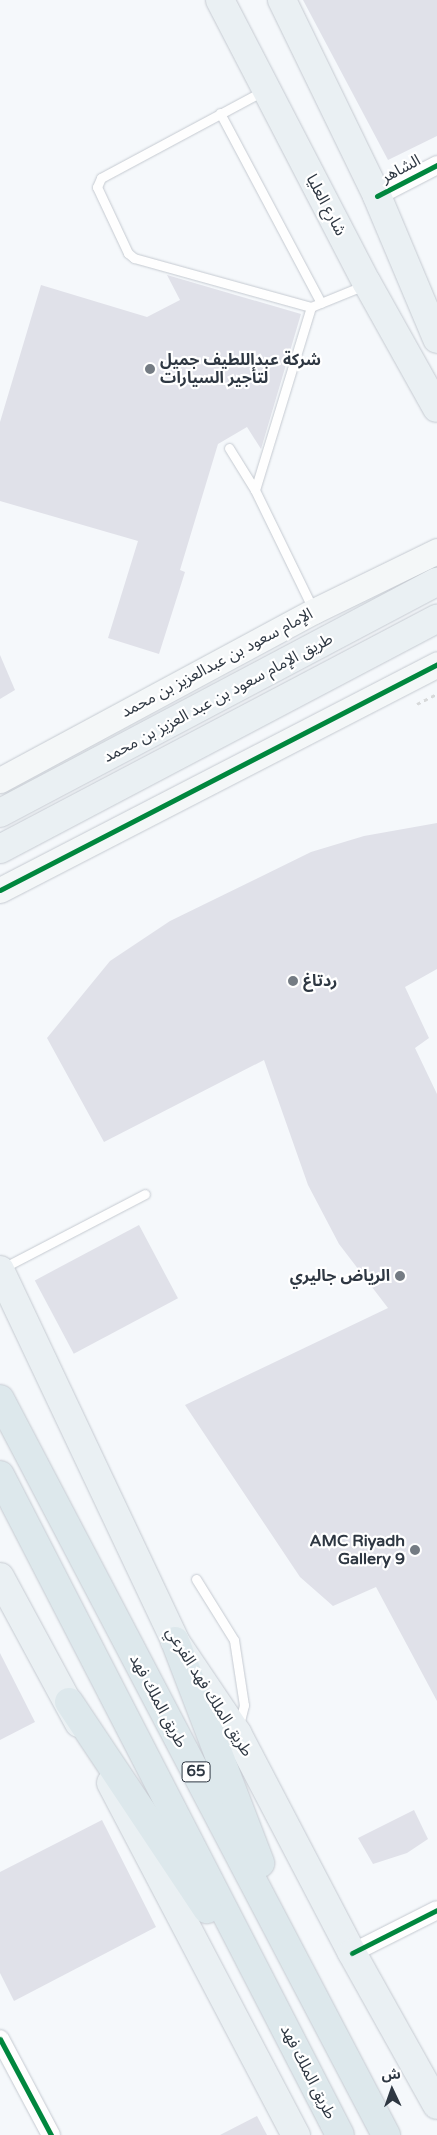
<!DOCTYPE html>
<html>
<head>
<meta charset="utf-8">
<style>
  body { margin:0 }
  #map { position:relative; width:437px; height:2135px; overflow:hidden; background:#f5f8fb; font-family:"Varela Round","Noto Sans Arabic",sans-serif }
  div>[style] { position:absolute }
  [style*='--x'] { left:calc(var(--x)*1px); top:calc(var(--y)*1px); width:calc(var(--w)*1px); rotate:calc(var(--a)*1deg) }
  .building>* { inset:0; background:#e0e1e9; transform-origin:0 0 }
  .path>* { height:3px; margin-top:-1.5px; transform-origin:0; background:repeating-linear-gradient(90deg,#d7d9da 0 4px,transparent 0 8px) }
  .roads { filter:drop-shadow(0 0 1px #c5cad1) drop-shadow(0 0 1px #c5cad1) }
  .lane>* { height:9px; margin:-4.5px; padding:0 4.5px; transform-origin:4.5px; border-radius:4.5px; background:#fefefe }
  .street>* { height:18px; margin:-9px; padding:0 9px; transform-origin:9px; border-radius:9px; background:#fefefe }
  .secondary>* { height:25px; margin:-12.5px; padding:0 12.5px; transform-origin:12.5px; border-radius:12.5px; background:#f4f7f8 }
  .primary>* { height:28px; margin:-14px; padding:0 14px; transform-origin:14px; border-radius:14px; background:#eaf0f3 }
  .highway>* { height:28px; margin:-14px; padding:0 14px; transform-origin:14px; border-radius:14px; background:#dde8ec }
  .cycleway>* { height:5px; margin:-2.5px; padding:0 2.5px; transform-origin:2.5px; border-radius:2.5px; background:#00873e }
  .dots>* { width:14px; height:14px; translate:-50% -50%; box-sizing:border-box; border:2px solid #fff; border-radius:50% }
  span { translate:-50% -50%; white-space:nowrap; text-align:center; line-height:1.15; -webkit-text-stroke:4.5px #fff; paint-order:stroke }
  .shield-label span { padding:1px 4px; background:#fff; border:1px solid; border-radius:4px; -webkit-text-stroke-width:0 }
  .shield-label { font-size:15px; color:#2e3742; font-weight:700 }
  .street-label { font-size:16px; color:#2e3742 }
  .poi-label { font-size:16px; color:#2e3742; font-weight:700 }
  .left { translate:0 -50%; text-align:left }
  .right { translate:-100% -50%; text-align:right }
  .north { position:absolute; left:367px; top:2065px; width:50px; height:50px; -webkit-text-stroke:4px #fff; paint-order:stroke; rotate:357deg; font-size:14px; font-weight:700; line-height:20px; text-align:center; color:#2e3742 }
  .north::after { content:''; display:block; margin:auto; width:18px; height:22px; background:#2e3742; clip-path:polygon(50% 0,100% 100%,50% 72%,0 100%) }
</style>
</head>
<body>
<div id="map">
  <div class="building">
    <div style="clip-path:polygon(303px 0,437px 0,437px 136px,388px 160px)"></div>
    <div style="clip-path:polygon(167px 275px,301px 314px,261px 449px,247px 427px,218px 444px,180px 570px,185px 572px,159px 654px,108px 638px,138px 541px,0 501px,0 422px,41px 285px,147px 317px,180px 300px)"></div>
    <div style="clip-path:polygon(0 655px,15px 690px,0 699px)"></div>
    <div style="clip-path:polygon(437px 823px,437px 969px,405px 987px,429px 1038px,415px 1048px,437px 1094px,437px 1701px,376px 1587px,333px 1606px,300px 1577px,185px 1405px,388px 1308px,339px 1244px,308px 1185px,264px 1060px,104px 1142px,47px 1038px,110px 961px,170px 921px,311px 852px,364px 836px)"></div>
    <div style="left:139px;top:1225px;width:83px;height:118px;rotate:62deg"></div>
    <div style="clip-path:polygon(0 1653px,35px 1722px,0 1740px)"></div>
    <div style="clip-path:polygon(414px 1810px,428px 1839px,407px 1853px,373px 1864px,358px 1838px)"></div>
    <div style="clip-path:polygon(102px 1820px,156px 1927px,14px 2001px,0 1973px,0 1872px)"></div>
    <div style="clip-path:polygon(257px 2116px,267px 2135px,220px 2135px)"></div>
  </div>
  <div class="path">
    <div style="--x:417;--y:704;--w:22;--a:-27"></div>
  </div>
  <div class="roads">
    <div class="lane">
      <div style="--x:263;--y:91;--w:184;--a:151.8"></div>
      <div style="--x:101;--y:178;--w:10;--a:114"></div>
      <div style="--x:97;--y:187;--w:73;--a:64.8"></div>
      <div style="--x:128;--y:253;--w:8;--a:40"></div>
      <div style="--x:134;--y:258;--w:184;--a:15.5"></div>
      <div style="--x:220;--y:113;--w:215;--a:62"></div>
      <div style="--x:229;--y:448;--w:49;--a:58.2"></div>
      <div style="--x:313;--y:609;--w:132;--a:-116"></div>
      <div style="--x:255;--y:490;--w:191;--a:-73"></div>
      <div style="--x:311;--y:307;--w:58;--a:-22.2"></div>
      <div style="--x:3;--y:1268;--w:160;--a:-27.5"></div>
      <div style="--x:196;--y:1579;--w:72;--a:58.1"></div>
      <div style="--x:234;--y:1640;--w:66;--a:81.3"></div>
      <div style="--x:244;--y:1705;--w:21;--a:104"></div>
    </div>
    <div class="street">
      <div style="--x:377;--y:196;--w:68;--a:-27.3"></div>
      <div style="--x:352;--y:1953;--w:95;--a:-26.8"></div>
      <div style="--x:0;--y:2039;--w:109;--a:62"></div>
    </div>
    <div class="secondary">
      <div style="--x:0;--y:780;--w:357;--a:-28.3"></div>
      <div style="--x:314;--y:611;--w:137;--a:-26"></div>
      <div style="--x:0;--y:890;--w:492;--a:-27.3"></div>
    </div>
    <div class="primary">
      <div style="--x:220;--y:0;--w:319;--a:62.6"></div>
      <div style="--x:367;--y:283;--w:143;--a:60.8"></div>
      <div style="--x:282;--y:0;--w:218;--a:64.1"></div>
      <div style="--x:377;--y:196;--w:155;--a:67.2"></div>
      <div style="--x:0;--y:813;--w:494;--a:-27.9"></div>
      <div style="--x:0;--y:849;--w:494;--a:-27.8"></div>
      <div style="--x:0;--y:1270;--w:410;--a:64.7"></div>
      <div style="--x:175;--y:1641;--w:111;--a:56"></div>
      <div style="--x:237;--y:1733;--w:248;--a:62.4"></div>
      <div style="--x:352;--y:1953;--w:174;--a:60.8"></div>
      <div style="--x:0;--y:1577;--w:166;--a:61.6"></div>
      <div style="--x:111;--y:1783;--w:398;--a:62.3"></div>
    </div>
    <div class="highway">
      <div style="--x:0;--y:1399;--w:831;--a:62.32"></div>
      <div style="--x:0;--y:1475;--w:742;--a:62.74"></div>
      <div style="--x:175;--y:1641;--w:238;--a:69"></div>
      <div style="--x:69;--y:1702;--w:249;--a:56.3"></div>
    </div>
  </div>
  <div class="cycleway">
    <div style="--x:377;--y:196;--w:68;--a:-27.3"></div>
    <div style="--x:0;--y:890;--w:492;--a:-27.3"></div>
    <div style="--x:352;--y:1953;--w:95;--a:-26.8"></div>
    <div style="--x:0;--y:2039;--w:109;--a:62"></div>
  </div>
  <div class="dots">
    <div style="left:150px;top:369px;background:#747b83"></div>
    <div style="left:293px;top:981px;background:#747b83"></div>
    <div style="left:400px;top:1276px;background:#747b83"></div>
    <div style="left:415px;top:1550px;background:#747b83"></div>
  </div>
  <div class="shield-label">
    <span style="left:196px;top:1772px">65</span>
  </div>
  <div class="street-label">
    <span style="left:401px;top:169px;rotate:-28deg">الشاهر</span>
    <span style="left:326px;top:205px;rotate:62deg">شارع العليا</span>
    <span style="left:217px;top:663px;rotate:-28deg">الإمام سعود بن عبدالعزيز بن محمد</span>
    <span style="left:218px;top:698px;rotate:-28deg">طريق الإمام سعود بن عبد العزيز بن محمد</span>
    <span style="left:209px;top:1692px;rotate:58deg">طريق الملك فهد الفرعي</span>
    <span style="left:158px;top:1701px;rotate:62deg">طريق الملك فهد</span>
    <span style="left:308px;top:2072px;rotate:63deg">طريق الملك فهد</span>
  </div>
  <div class="poi-label">
    <span class="left" style="left:160px;top:369px">شركة عبداللطيف جميل<br>لتأجير السيارات</span>
    <span class="left" style="left:303px;top:981px">ردتاغ</span>
    <span class="right" style="left:390px;top:1276px">الرياض جاليري</span>
    <span class="right" style="left:405px;top:1550px">AMC Riyadh<br>Gallery 9</span>
  </div>
  <div class="north">ش</div>
</div>
</body>
</html>
